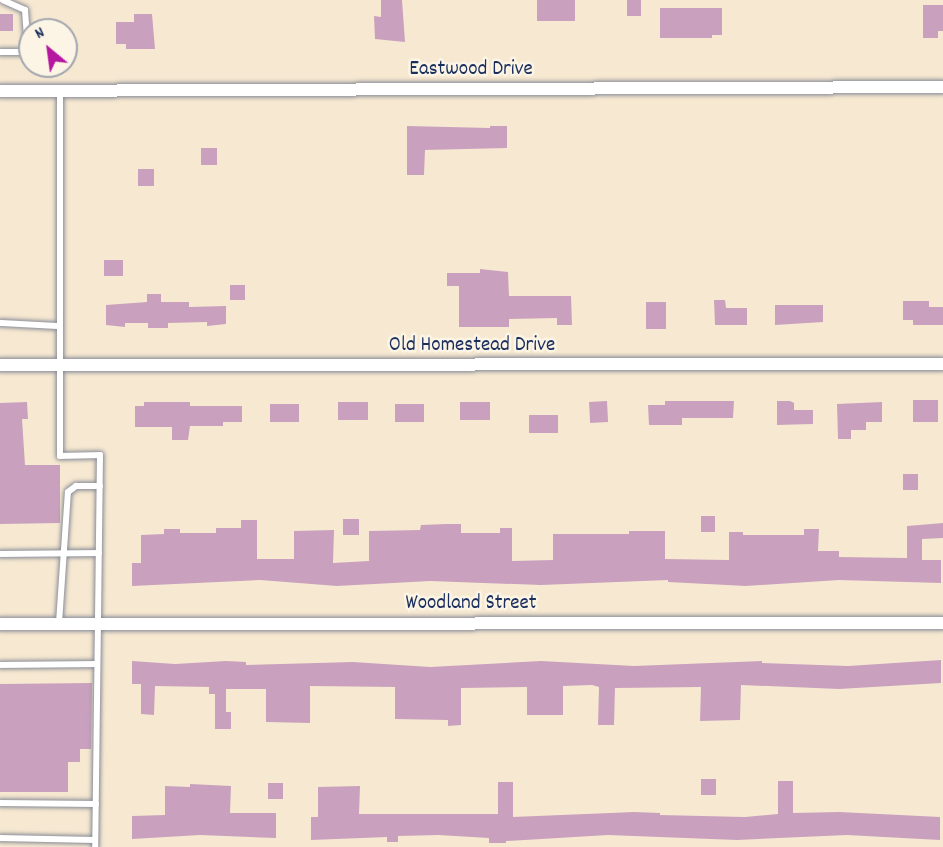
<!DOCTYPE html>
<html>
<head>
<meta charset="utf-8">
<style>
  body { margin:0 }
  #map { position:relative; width:943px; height:847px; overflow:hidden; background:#f7e9d1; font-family:Dekko,sans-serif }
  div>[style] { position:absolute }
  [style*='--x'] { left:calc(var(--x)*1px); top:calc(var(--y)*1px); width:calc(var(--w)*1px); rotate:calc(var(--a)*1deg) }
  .building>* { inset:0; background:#c9a1be; transform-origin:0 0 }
  .roads { filter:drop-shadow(0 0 2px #898c98) drop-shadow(0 0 2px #898c98) }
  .service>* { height:6px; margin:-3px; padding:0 3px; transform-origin:3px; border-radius:3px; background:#fff }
  .minor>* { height:12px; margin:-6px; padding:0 6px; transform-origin:6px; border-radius:6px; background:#fff }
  span { translate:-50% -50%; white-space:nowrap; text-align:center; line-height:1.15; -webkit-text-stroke:5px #fcf5e5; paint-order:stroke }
  .street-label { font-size:21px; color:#1b2f5e }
  .north { position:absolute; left:18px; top:18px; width:60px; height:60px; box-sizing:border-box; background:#fcf5e5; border:2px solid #a2a6af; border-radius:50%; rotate:331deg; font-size:16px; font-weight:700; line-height:24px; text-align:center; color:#1b2f5e }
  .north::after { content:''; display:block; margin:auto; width:21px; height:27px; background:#b5179e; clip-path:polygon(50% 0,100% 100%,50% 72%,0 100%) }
</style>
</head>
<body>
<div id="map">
  <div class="building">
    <div style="clip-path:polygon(381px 0,402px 0,405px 42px,375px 39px,374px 16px,381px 17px)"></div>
    <div style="left:537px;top:0;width:38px;height:21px"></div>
    <div style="left:627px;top:0;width:14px;height:16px"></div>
    <div style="clip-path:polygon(923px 5px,943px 5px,943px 31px,938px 31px,938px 38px,923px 38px)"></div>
    <div style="clip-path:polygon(660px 8px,722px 8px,722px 35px,712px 35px,712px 38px,660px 38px)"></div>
    <div style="left:13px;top:14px;width:17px;height:13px;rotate:90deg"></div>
    <div style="clip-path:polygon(134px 14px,152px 14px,155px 49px,126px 49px,126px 44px,116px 44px,116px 22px,134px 22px)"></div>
    <div style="clip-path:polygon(407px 126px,490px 128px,490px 126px,507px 126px,507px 148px,425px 150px,424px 175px,407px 175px)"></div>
    <div style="left:201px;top:148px;width:16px;height:17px"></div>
    <div style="left:138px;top:169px;width:16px;height:17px"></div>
    <div style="left:104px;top:260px;width:19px;height:16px"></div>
    <div style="clip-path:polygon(480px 269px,508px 272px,509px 296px,571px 296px,572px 325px,557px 325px,557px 318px,509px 319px,509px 327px,459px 327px,459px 286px,447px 286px,447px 273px,480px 273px)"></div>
    <div style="left:230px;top:285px;width:15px;height:15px"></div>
    <div style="clip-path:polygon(147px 294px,161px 294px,161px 302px,189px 302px,189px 307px,226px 306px,226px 324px,207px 326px,207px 322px,168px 323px,168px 328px,148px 328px,148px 323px,125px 323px,125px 327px,106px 325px,106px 305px,147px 302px)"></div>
    <div style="clip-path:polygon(714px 300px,725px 300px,726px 308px,747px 308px,747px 325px,715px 325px)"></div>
    <div style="clip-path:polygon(903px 301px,929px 301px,929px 307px,943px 307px,943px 325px,913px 325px,913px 320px,903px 320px)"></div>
    <div style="left:646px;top:302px;width:20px;height:27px"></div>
    <div style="clip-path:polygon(775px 305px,823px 305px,823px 322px,775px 325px)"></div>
    <div style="left:938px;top:400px;width:22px;height:25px;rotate:90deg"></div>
    <div style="left:607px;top:401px;width:21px;height:18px;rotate:87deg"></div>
    <div style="clip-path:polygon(665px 401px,734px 401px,733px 418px,682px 418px,682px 425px,649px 425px,648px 405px,665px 405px)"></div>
    <div style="clip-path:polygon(777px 401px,790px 401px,794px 403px,794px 410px,813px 410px,813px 424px,777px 425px)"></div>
    <div style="clip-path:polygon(27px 402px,28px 419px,22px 419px,25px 465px,60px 465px,60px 523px,0 524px,0 403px)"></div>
    <div style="clip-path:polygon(144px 402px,190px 402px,190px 406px,242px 406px,242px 422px,223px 422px,223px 426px,190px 426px,188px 440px,172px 440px,172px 427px,135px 427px,135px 406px,144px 406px)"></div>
    <div style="left:338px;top:402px;width:30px;height:18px"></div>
    <div style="left:460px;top:402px;width:30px;height:18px"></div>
    <div style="clip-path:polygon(882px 402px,882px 422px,866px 422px,866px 430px,851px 430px,851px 439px,838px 439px,837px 404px)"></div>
    <div style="left:270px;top:404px;width:29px;height:18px"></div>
    <div style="left:424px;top:404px;width:18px;height:29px;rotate:90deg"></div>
    <div style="left:529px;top:415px;width:29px;height:18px"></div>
    <div style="left:903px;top:474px;width:15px;height:16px"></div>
    <div style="left:701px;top:516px;width:14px;height:16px"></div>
    <div style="left:343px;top:519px;width:16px;height:16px"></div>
    <div style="clip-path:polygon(241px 520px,257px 520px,257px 559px,294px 559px,294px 531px,334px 530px,333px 563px,369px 561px,369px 531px,420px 530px,421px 525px,446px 524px,461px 524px,461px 533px,500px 533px,500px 528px,512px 528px,512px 561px,553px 560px,553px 534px,629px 534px,629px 531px,665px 531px,665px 559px,729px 560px,729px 532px,743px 532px,743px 535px,804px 535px,804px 529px,819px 529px,818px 551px,839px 551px,839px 557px,907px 558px,907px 526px,943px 523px,943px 538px,922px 539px,922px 560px,941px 560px,941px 583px,839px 580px,746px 586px,668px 582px,668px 580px,541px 585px,430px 581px,337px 586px,260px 580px,132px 586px,132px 563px,141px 563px,141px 535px,164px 534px,164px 529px,180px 529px,180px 533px,216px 533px,216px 528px,241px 528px)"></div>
    <div style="clip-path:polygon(941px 660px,941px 683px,839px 689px,741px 685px,740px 720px,700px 721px,701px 687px,615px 688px,614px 725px,598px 725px,599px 687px,592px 685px,563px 686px,563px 715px,527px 715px,527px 687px,461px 688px,461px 725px,448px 726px,448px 720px,395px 719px,395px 687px,310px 686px,310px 723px,266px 722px,266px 689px,226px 689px,226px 712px,231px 712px,231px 729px,215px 729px,215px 694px,209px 694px,209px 687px,155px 686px,154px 715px,141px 714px,141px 684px,132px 684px,132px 661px,175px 664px,226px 661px,246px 662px,246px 665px,353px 662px,430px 667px,541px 661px,634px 666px,762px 661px,762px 663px,848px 666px)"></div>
    <div style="clip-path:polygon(92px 683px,91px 749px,80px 749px,80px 762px,68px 762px,68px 792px,0 792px,0 684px)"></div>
    <div style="left:701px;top:779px;width:15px;height:16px"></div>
    <div style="clip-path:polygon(778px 781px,793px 781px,793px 813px,839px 812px,940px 817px,940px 840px,847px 835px,737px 840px,608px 835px,506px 841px,506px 843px,489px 843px,489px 838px,438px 835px,398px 836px,398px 842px,387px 842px,387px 837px,311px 840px,311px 817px,318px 817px,318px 787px,360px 786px,359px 814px,498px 814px,498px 782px,513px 782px,513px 817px,634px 812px,660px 813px,660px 815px,745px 817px,778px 814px)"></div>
    <div style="left:268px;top:783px;width:15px;height:16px"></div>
    <div style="clip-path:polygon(190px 784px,231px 786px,230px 813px,276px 813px,276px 838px,200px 835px,132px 839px,132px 816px,165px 815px,165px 786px,190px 787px)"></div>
  </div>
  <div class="roads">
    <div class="service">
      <div style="--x:0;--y:52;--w:28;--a:0"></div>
      <div style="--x:28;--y:52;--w:42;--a:-94.1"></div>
      <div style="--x:25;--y:10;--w:24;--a:-156"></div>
      <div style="--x:60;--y:91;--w:365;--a:90"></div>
      <div style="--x:60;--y:456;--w:40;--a:-1.4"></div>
      <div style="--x:100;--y:455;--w:392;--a:90.7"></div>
      <div style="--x:0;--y:323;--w:59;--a:2.9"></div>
      <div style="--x:0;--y:554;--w:99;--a:-0.6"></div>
      <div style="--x:59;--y:623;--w:131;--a:-86.1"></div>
      <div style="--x:68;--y:492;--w:10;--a:-37"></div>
      <div style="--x:76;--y:486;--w:24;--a:0"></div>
      <div style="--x:0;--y:665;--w:97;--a:-0.6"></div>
      <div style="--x:0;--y:803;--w:96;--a:0.6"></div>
      <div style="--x:0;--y:838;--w:95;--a:1.2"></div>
    </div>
    <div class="minor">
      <div style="--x:0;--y:91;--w:943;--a:-0.24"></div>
      <div style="--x:0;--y:365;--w:943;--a:-0.06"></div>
      <div style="--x:0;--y:624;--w:943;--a:-0.06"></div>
    </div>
  </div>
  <div class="street-label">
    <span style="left:471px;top:70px">Eastwood Drive</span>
    <span style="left:472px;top:346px">Old Homestead Drive</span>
    <span style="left:471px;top:604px">Woodland Street</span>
  </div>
  <div class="north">N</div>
</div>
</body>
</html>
